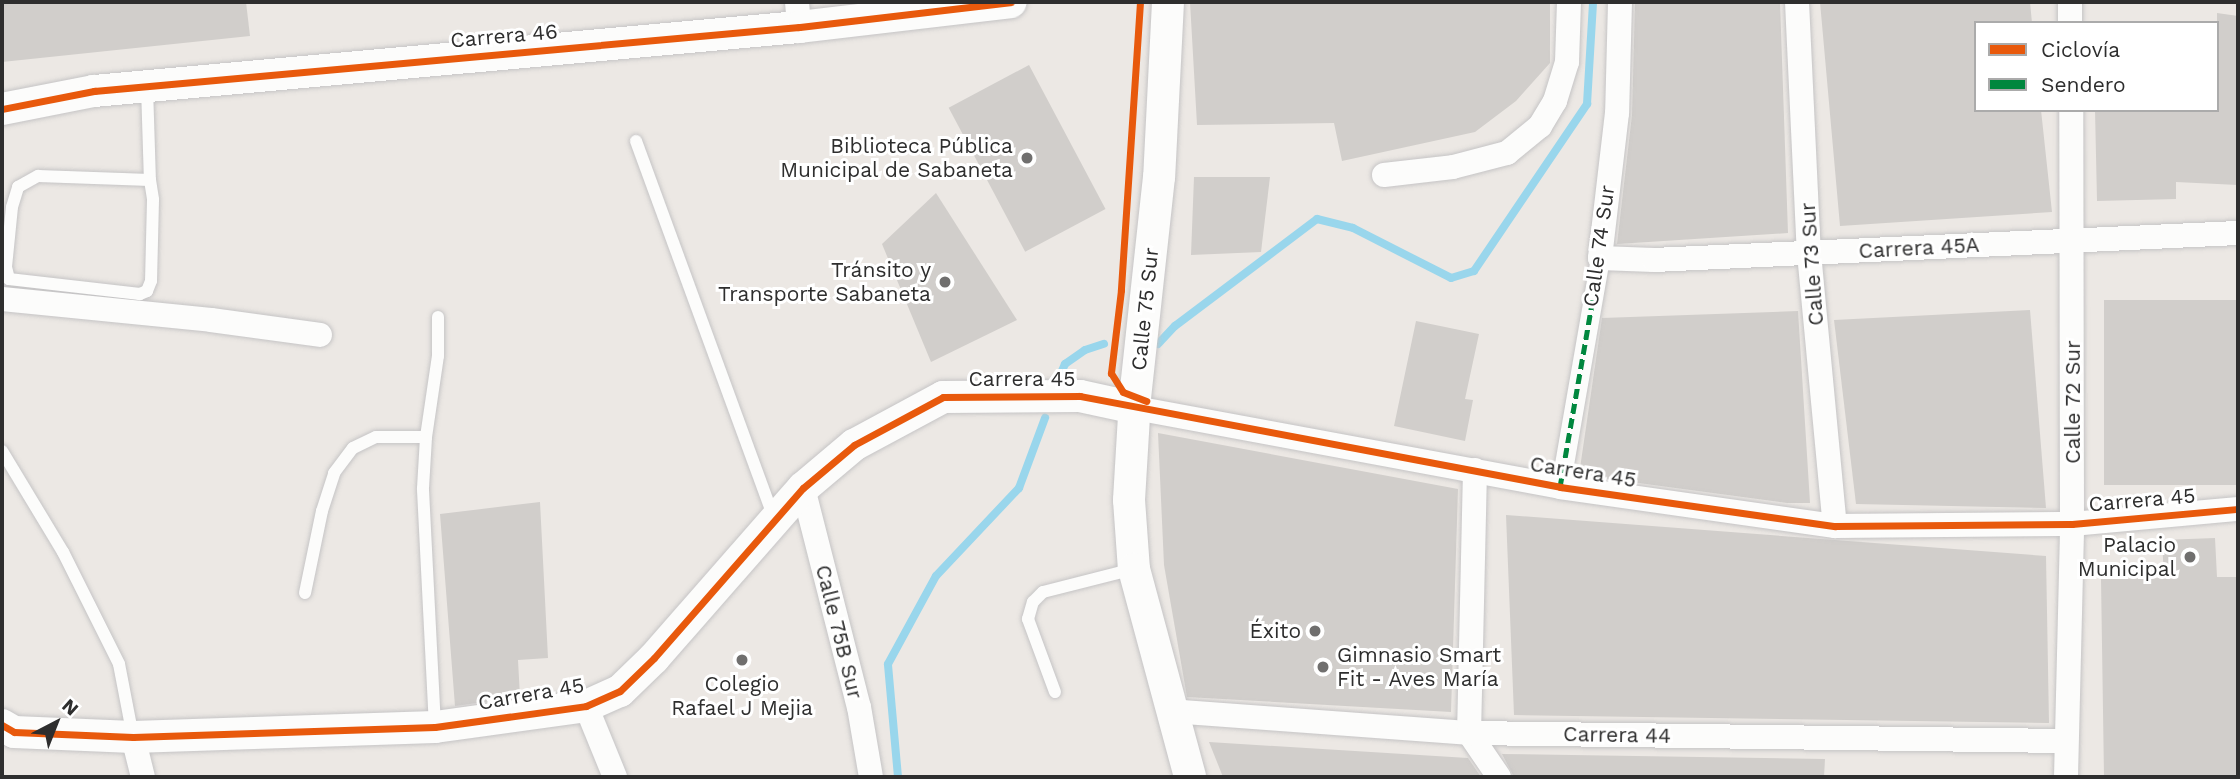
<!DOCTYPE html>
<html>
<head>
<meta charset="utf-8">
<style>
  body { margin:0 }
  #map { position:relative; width:2240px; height:779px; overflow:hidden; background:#ece8e4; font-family:"Work Sans",sans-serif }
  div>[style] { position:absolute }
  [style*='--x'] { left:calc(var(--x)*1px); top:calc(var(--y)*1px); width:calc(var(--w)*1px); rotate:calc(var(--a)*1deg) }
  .stream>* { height:8px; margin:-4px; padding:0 4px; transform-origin:4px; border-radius:4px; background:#99d6ec }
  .building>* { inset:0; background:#d1cecb; transform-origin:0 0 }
  .roads { filter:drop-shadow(0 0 2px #c5c4c5) drop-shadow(0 0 2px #c5c4c5) }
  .service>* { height:12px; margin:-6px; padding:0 6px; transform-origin:6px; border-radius:6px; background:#fcfcfb }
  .pedestrian>* { height:19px; margin:-9.5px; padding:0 9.5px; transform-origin:9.5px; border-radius:9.5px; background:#fcfcfb }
  .minor>* { height:24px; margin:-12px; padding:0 12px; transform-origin:12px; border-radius:12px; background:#fcfcfb }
  .tertiary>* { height:32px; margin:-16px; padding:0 16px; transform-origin:16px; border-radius:16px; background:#fcfcfb }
  .quiet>* { height:5px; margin-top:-2.5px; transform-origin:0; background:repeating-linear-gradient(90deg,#00873e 0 10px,transparent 0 15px) }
  .cycleway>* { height:7px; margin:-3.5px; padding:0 3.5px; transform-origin:3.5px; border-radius:3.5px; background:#e8590c }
  .dots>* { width:19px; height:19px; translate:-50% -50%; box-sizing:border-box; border:4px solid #fff; border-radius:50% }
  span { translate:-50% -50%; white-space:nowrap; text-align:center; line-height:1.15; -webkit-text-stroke:6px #fff; paint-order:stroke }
  .street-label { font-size:21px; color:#2e2e2e }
  .poi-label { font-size:21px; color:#2e2e2e }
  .right { translate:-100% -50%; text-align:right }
  .left { translate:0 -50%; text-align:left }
  .frame { position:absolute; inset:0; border:4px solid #2e2e2e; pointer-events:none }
  .legend { position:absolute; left:1974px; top:21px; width:245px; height:91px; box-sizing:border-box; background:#fff; border:2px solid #ababab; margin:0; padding:9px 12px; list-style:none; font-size:21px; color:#2e2e2e }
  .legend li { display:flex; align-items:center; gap:14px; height:35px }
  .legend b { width:35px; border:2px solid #ababab }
  .north { position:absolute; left:21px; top:688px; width:70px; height:70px; -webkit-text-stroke:5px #fff; paint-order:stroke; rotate:42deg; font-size:19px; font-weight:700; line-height:28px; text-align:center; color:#2e2e2e }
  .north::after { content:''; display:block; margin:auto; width:24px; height:32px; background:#2e2e2e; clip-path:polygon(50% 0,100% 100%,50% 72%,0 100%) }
</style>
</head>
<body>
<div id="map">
  <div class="stream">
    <div style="--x:1158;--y:344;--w:25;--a:-47"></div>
    <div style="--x:1175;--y:326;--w:178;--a:-37"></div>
    <div style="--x:1317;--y:219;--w:37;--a:14"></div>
    <div style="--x:1353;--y:228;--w:110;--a:27"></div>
    <div style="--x:1451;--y:278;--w:24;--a:-17"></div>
    <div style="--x:1474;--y:271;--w:202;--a:-55.9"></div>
    <div style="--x:1587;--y:104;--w:102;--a:-86.6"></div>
    <div style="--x:1061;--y:373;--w:10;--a:-66"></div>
    <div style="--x:1065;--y:364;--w:24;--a:-35"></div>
    <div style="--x:1085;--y:350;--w:20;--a:-18"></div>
    <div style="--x:898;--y:777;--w:113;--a:-95.1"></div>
    <div style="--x:888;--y:664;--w:100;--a:-61.4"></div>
    <div style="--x:936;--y:576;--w:121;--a:-46.7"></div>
    <div style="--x:1019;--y:488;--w:75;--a:-69.6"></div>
  </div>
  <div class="building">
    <div style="clip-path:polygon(2px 2px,246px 2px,250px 36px,2px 62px)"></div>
    <div style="clip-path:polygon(1190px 2px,1550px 2px,1550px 63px,1516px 101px,1475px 132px,1342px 161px,1334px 123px,1197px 125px)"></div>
    <div style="clip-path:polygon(1635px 2px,1780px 2px,1788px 233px,1617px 244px,1632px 115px)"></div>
    <div style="clip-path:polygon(1820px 2px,2030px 2px,2032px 23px,1976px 23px,1976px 110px,2041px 110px,2052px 212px,1840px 226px)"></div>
    <div style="clip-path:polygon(2217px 13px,2238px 16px,2238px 185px,2176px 182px,2176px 199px,2097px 201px,2095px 110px,2217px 110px)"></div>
    <div style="left:1029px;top:65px;width:163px;height:91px;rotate:62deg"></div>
    <div style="clip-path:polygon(1194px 177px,1270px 177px,1261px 252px,1191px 255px)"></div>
    <div style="clip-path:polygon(936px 193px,1017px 320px,931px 362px,882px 244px)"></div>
    <div style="left:2238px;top:300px;width:185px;height:134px;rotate:90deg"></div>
    <div style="clip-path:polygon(2030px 310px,2046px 508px,1856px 504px,1834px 320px)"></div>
    <div style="clip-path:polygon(1798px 311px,1810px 503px,1787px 503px,1579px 475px,1602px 318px)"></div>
    <div style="clip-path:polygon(1416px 321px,1479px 334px,1465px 399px,1473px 400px,1465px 441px,1394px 426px)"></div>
    <div style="clip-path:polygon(1158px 433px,1458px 489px,1451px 712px,1187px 697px,1164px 565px)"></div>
    <div style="clip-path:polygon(540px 502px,548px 658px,518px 660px,520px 697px,455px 706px,440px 514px)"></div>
    <div style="clip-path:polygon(1506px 515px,2046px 556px,2049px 723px,1514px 715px)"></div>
    <div style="clip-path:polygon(2215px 538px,2217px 577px,2238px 577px,2238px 777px,2104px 777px,2101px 579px,2164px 578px,2162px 540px)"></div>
    <div style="clip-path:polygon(1209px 742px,1468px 758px,1481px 777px,1223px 777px)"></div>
    <div style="clip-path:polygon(1502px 754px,1825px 759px,1824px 777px,1514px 777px)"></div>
  </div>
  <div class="roads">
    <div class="service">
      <div style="--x:147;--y:87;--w:93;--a:88.2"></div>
      <div style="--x:636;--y:141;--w:401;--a:69.9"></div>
      <div style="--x:38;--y:176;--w:112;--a:2"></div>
      <div style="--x:150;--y:180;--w:20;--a:81"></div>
      <div style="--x:153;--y:200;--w:81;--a:91.4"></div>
      <div style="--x:151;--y:281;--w:11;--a:112"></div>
      <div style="--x:147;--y:291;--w:8;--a:157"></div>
      <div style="--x:140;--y:294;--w:132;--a:-173.5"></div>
      <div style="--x:9;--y:279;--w:12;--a:-104"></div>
      <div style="--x:6;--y:267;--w:60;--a:-84.3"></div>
      <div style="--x:12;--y:207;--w:21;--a:-73"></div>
      <div style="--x:18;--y:187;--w:23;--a:-29"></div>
      <div style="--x:2;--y:451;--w:118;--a:58.9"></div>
      <div style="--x:63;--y:552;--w:125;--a:63.4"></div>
      <div style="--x:119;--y:664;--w:74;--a:79.1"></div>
      <div style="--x:305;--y:593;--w:84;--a:-78.3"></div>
      <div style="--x:322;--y:511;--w:40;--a:-72"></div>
      <div style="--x:334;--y:473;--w:31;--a:-53"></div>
      <div style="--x:353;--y:448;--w:25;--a:-26"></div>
      <div style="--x:376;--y:437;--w:50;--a:0"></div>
      <div style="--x:1055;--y:692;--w:78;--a:-110.3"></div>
      <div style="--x:1028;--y:619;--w:18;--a:-74"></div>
      <div style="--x:1033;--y:602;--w:14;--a:-45"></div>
      <div style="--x:1043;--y:592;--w:94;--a:-14.2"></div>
      <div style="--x:435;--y:727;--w:239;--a:-92.9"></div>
      <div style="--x:423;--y:488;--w:51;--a:-86.6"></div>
      <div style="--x:426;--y:437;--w:82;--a:-81.6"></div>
      <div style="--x:438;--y:356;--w:39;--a:-90"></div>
    </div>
    <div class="pedestrian">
      <div style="--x:1560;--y:487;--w:232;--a:-80.1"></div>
    </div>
    <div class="minor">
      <div style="--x:797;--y:2;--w:25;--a:85"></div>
      <div style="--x:1620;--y:2;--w:111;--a:91.5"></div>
      <div style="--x:1617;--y:113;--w:146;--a:96.7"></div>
      <div style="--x:1600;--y:258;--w:54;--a:2.1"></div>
      <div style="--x:1654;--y:260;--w:585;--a:-2.65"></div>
      <div style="--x:1797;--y:2;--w:251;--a:87.3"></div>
      <div style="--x:1809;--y:253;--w:274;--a:84.6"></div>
      <div style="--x:2070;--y:2;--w:21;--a:90"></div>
      <div style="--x:1384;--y:175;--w:69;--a:-6.6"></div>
      <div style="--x:1453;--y:167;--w:56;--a:-14.5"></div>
      <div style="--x:1507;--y:153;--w:43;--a:-39.3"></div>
      <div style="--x:1540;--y:126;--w:29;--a:-59"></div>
      <div style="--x:1555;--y:101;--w:41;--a:-72.9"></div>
      <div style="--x:1567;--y:62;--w:60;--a:-88.1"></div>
      <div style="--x:2;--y:299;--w:210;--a:5.7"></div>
      <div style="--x:211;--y:320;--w:110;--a:7.8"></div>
      <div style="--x:1135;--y:408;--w:432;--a:10.5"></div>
      <div style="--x:1560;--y:487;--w:278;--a:8.1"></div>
      <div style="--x:1835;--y:526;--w:237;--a:-0.5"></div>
      <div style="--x:2072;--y:524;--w:167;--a:-5.2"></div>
      <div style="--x:1475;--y:470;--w:263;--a:91.3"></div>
      <div style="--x:1469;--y:733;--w:53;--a:55.7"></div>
      <div style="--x:803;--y:488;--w:226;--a:75.7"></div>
      <div style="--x:859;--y:707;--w:71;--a:80.3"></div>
      <div style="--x:586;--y:706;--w:77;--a:67.8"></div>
      <div style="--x:1170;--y:711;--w:300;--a:4.2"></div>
      <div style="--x:1469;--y:733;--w:596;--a:0.77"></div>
      <div style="--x:133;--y:737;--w:41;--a:76"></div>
      <div style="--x:2066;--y:777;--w:253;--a:-88.6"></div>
      <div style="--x:2072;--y:524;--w:414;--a:-90.1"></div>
    </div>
    <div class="tertiary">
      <div style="--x:1168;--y:2;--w:175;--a:92.9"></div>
      <div style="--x:1159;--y:177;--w:223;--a:96.2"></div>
      <div style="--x:1135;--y:399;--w:101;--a:93.4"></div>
      <div style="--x:1129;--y:500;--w:69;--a:85.9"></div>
      <div style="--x:1134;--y:569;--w:215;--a:74.9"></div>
      <div style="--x:2;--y:109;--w:94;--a:-11.1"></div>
      <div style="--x:94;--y:91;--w:708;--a:-5.19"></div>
      <div style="--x:799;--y:27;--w:213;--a:-6.7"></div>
      <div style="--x:2;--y:725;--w:14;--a:30"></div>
      <div style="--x:14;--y:732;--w:119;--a:2.4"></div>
      <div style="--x:133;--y:737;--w:302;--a:-1.9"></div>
      <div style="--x:435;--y:727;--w:152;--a:-7.9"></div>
      <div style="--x:586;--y:706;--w:37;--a:-24"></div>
      <div style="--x:620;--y:691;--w:47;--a:-44.1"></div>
      <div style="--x:654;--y:658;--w:226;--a:-48.8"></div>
      <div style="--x:803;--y:488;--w:67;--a:-40.1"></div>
      <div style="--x:854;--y:445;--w:101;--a:-28.3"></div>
      <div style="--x:943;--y:397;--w:137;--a:-0.4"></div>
      <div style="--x:1080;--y:396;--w:56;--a:12.3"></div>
    </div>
  </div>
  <div class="quiet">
    <div style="--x:1560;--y:487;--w:232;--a:-80.1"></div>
  </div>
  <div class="cycleway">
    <div style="--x:1140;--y:2;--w:289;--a:93.8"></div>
    <div style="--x:1121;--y:290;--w:84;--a:96.9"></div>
    <div style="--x:1111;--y:373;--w:22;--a:58"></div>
    <div style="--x:1123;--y:392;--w:25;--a:21"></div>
    <div style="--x:2;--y:109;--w:94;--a:-11.1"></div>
    <div style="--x:94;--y:91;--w:708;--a:-5.19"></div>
    <div style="--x:799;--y:27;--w:213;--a:-6.7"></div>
    <div style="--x:2;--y:725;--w:14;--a:30"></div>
    <div style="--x:14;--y:732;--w:119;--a:2.4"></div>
    <div style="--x:133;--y:737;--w:302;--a:-1.9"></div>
    <div style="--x:435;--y:727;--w:152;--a:-7.9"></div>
    <div style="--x:586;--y:706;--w:37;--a:-24"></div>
    <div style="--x:620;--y:691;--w:47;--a:-44.1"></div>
    <div style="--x:654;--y:658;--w:226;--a:-48.8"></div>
    <div style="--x:803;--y:488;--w:67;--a:-40.1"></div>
    <div style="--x:854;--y:445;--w:101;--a:-28.3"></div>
    <div style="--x:943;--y:397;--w:137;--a:-0.4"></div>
    <div style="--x:1080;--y:396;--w:489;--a:10.7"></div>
    <div style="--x:1560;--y:487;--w:278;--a:8.1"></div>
    <div style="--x:1835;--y:526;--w:237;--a:-0.5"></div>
    <div style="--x:2072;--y:524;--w:167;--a:-5.2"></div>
  </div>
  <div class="dots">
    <div style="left:1027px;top:158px;background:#706f6e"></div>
    <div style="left:945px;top:282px;background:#706f6e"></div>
    <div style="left:2190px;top:557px;background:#706f6e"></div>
    <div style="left:1315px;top:631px;background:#706f6e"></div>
    <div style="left:742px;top:660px;background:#706f6e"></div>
    <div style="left:1323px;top:667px;background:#706f6e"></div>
  </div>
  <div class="street-label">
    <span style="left:504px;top:36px;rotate:-5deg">Carrera 46</span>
    <span style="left:1599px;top:246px;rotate:-82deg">Calle 74 Sur</span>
    <span style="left:1919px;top:248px;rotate:-3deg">Carrera 45A</span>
    <span style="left:1812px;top:264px;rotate:-94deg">Calle 73 Sur</span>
    <span style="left:1145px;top:309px;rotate:-84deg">Calle 75 Sur</span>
    <span style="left:1022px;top:379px">Carrera 45</span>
    <span style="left:2073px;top:402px;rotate:-90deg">Calle 72 Sur</span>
    <span style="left:1583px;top:472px;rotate:9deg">Carrera 45</span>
    <span style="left:2142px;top:500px;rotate:-5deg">Carrera 45</span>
    <span style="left:839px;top:632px;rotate:76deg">Calle 75B Sur</span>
    <span style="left:531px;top:694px;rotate:-10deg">Carrera 45</span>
    <span style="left:1617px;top:735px;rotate:1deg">Carrera 44</span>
  </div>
  <div class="poi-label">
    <span class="right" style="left:1013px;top:158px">Biblioteca Pública<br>Municipal de Sabaneta</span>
    <span class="right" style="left:931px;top:282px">Tránsito y<br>Transporte Sabaneta</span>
    <span class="right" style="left:2176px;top:557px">Palacio<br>Municipal</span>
    <span class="right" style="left:1301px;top:631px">Éxito</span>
    <span class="left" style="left:1337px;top:667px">Gimnasio Smart<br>Fit - Aves María</span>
    <span style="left:742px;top:696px">Colegio<br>Rafael J Mejia</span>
  </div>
  <div class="frame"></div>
  <ul class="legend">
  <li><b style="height:9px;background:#e8590c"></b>Ciclovía</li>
  <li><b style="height:9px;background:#00873e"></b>Sendero</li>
  </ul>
  <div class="north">N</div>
</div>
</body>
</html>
